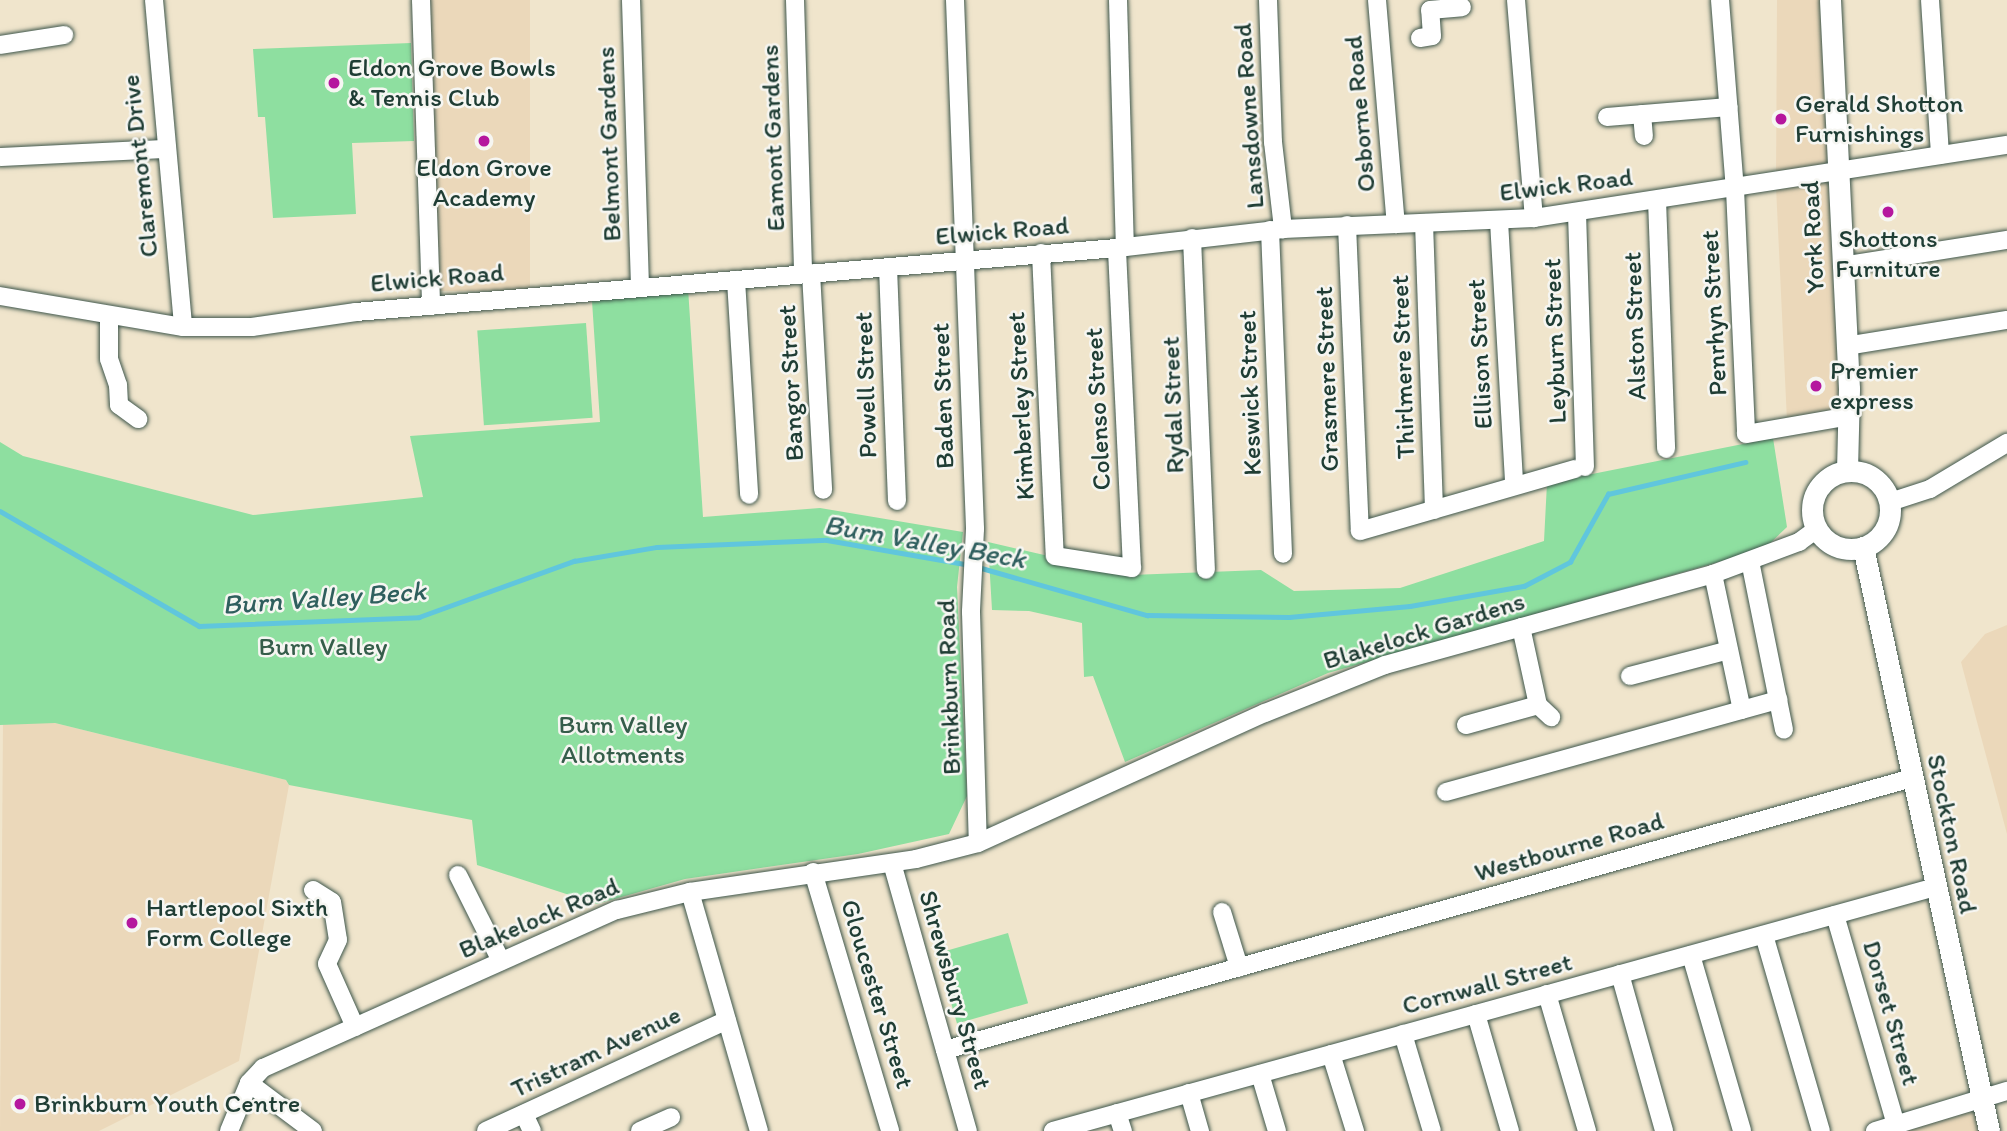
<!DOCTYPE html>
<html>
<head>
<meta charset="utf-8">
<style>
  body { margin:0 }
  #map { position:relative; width:2007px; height:1131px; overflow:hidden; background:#f0e5cc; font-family:Itim,sans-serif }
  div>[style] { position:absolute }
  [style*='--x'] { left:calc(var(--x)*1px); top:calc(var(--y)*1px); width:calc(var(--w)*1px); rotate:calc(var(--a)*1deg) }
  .built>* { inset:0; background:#ebd8ba; transform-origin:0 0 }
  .green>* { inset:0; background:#8edfa0; transform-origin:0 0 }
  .stream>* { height:4.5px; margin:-2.25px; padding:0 2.25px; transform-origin:2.25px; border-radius:2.25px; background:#60c6dd }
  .roads { filter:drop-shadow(0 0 2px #3e564b) drop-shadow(0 0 2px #3e564b) }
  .minor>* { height:18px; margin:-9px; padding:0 9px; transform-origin:9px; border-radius:9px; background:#fff }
  .major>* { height:21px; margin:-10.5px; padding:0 10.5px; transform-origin:10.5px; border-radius:10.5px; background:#fff }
  .major>.ring { margin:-10.5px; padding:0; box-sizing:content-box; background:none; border:21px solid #fff; border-radius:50% }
  .dots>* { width:19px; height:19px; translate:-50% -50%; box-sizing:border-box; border:4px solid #f6f6f2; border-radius:50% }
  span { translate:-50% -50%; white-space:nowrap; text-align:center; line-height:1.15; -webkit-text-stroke:5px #f6f6f2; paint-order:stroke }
  .poi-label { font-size:26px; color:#1f3d34 }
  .left { translate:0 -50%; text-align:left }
  .street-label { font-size:26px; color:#1f3d34 }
  .park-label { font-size:26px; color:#355d4a }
  .water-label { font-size:28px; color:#2f5f5e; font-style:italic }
</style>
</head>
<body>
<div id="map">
  <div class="built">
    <div style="left:428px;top:0;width:102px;height:291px"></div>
    <div style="clip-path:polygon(1777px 0,1820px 0,1839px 409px,1787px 421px,1776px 187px)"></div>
    <div style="clip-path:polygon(2007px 625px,2007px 834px,1961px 662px,1985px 634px)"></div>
    <div style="clip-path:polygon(3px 722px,55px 723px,286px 780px,289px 785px,239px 1061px,99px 1131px,0 1131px)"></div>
    <div style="clip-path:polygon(1979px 1107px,1985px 1131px,1903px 1131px)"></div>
  </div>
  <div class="green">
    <div style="clip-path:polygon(411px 43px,414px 141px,352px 143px,356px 214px,273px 218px,265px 117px,258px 117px,253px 49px)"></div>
    <div style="clip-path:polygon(688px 288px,703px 517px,820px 508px,963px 532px,957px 587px,967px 796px,949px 834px,858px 854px,685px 879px,597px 904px,477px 865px,472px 820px,289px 785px,286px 780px,55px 723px,0 725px,0 442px,23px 456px,253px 515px,423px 497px,410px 436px,600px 422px,592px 301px)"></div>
    <div style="left:586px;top:323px;width:95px;height:109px;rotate:86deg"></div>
    <div style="clip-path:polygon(1773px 438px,1787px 527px,1764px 549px,1328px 673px,1125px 762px,1093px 676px,1084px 677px,1082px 623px,1029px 611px,992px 610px,988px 542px,1131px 575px,1261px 570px,1294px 591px,1400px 588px,1544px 541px,1547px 483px)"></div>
    <div style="left:1008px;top:933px;width:73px;height:74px;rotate:74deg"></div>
  </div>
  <div class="stream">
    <div style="--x:0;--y:511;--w:230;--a:30"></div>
    <div style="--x:199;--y:626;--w:220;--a:-2.3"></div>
    <div style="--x:419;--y:617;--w:165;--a:-19.9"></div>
    <div style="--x:574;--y:561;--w:84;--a:-9.6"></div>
    <div style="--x:657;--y:547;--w:170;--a:-2.4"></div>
    <div style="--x:827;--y:540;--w:145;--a:9.9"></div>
    <div style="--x:978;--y:567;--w:176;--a:15.9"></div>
    <div style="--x:1147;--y:615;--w:142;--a:0.8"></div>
    <div style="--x:1289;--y:617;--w:121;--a:-5.2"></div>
    <div style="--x:1410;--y:606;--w:116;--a:-10"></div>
    <div style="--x:1524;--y:586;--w:52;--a:-27.6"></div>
    <div style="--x:1570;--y:562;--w:78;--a:-60.8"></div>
    <div style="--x:1608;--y:494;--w:141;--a:-13.1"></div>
  </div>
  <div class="roads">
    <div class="minor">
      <div style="--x:154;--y:0;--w:328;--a:84.9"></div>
      <div style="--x:421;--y:0;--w:306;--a:88.1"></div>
      <div style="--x:631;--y:0;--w:287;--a:88.2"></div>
      <div style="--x:795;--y:0;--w:274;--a:88.3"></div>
      <div style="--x:955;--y:0;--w:529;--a:87.83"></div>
      <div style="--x:975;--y:529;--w:83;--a:92.8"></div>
      <div style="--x:971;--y:612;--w:231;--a:88.3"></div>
      <div style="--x:1118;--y:0;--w:247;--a:88.4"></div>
      <div style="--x:1268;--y:0;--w:142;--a:88"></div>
      <div style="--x:1273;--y:142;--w:88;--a:83.4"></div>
      <div style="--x:1377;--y:0;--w:225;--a:85.2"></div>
      <div style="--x:1516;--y:0;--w:219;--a:85.3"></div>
      <div style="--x:1720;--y:0;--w:190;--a:85.5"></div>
      <div style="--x:1735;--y:189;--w:245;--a:87.4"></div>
      <div style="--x:1746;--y:434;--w:106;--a:-9.8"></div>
      <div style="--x:1930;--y:0;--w:155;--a:86.3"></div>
      <div style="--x:1420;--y:38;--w:12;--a:-9"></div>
      <div style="--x:1432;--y:36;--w:26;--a:-94"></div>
      <div style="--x:1430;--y:10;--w:32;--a:-5"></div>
      <div style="--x:0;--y:45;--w:65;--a:-8.9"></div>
      <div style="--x:1642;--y:114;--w:22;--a:85"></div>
      <div style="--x:1607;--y:117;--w:122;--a:-4.7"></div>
      <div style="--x:0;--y:157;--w:165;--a:-2.8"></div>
      <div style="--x:1657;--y:200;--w:249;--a:87.9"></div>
      <div style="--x:1577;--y:213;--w:254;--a:88.2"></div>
      <div style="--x:1499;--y:221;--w:263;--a:86.7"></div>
      <div style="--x:1424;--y:223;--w:287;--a:88"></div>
      <div style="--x:1347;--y:225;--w:306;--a:87.6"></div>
      <div style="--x:1360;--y:531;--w:224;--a:-16.1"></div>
      <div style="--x:1270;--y:230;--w:324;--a:87.7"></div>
      <div style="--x:1192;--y:238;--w:332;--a:87.6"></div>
      <div style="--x:1041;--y:253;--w:303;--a:87.4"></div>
      <div style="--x:1055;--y:556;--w:78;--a:8.9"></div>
      <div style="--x:1132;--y:568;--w:320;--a:-92.7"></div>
      <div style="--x:1842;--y:266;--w:167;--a:-9"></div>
      <div style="--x:888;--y:267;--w:234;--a:87.8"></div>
      <div style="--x:811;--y:273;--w:217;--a:86.8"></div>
      <div style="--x:736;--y:280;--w:215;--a:86.5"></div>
      <div style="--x:0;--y:296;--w:186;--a:9.6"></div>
      <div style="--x:183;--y:327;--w:69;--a:0"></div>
      <div style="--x:252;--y:327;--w:105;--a:-8.2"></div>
      <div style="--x:356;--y:312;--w:764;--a:-4.81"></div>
      <div style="--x:1117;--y:248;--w:167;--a:-6.5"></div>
      <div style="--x:1283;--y:229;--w:251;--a:-2.5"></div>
      <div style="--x:1534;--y:218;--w:479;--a:-8.8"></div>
      <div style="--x:109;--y:317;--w:42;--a:90"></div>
      <div style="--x:109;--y:359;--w:28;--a:71"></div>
      <div style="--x:118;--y:385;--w:20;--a:87"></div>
      <div style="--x:119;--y:405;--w:24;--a:36"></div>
      <div style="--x:1846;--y:346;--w:163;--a:-9.2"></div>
      <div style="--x:1890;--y:502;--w:42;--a:-18"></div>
      <div style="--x:1930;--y:489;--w:90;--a:-30.9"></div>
      <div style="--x:1750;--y:561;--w:172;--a:78.6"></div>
      <div style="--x:1713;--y:574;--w:139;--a:78"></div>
      <div style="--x:1521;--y:627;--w:80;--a:77.7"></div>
      <div style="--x:1538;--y:705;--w:18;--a:43"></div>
      <div style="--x:1630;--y:676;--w:102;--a:-14.7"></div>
      <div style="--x:1466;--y:725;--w:75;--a:-15.5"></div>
      <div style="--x:1446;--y:792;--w:345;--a:-15.5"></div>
      <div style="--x:892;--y:863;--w:279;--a:74.2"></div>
      <div style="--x:813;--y:872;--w:270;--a:73.4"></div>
      <div style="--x:458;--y:875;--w:96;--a:63.4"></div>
      <div style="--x:313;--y:890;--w:22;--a:32"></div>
      <div style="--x:332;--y:902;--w:38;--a:81"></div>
      <div style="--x:338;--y:940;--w:26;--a:115"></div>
      <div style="--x:327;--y:964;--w:69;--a:66"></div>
      <div style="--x:690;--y:892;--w:249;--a:73.9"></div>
      <div style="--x:1222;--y:912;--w:58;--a:72.8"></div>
      <div style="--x:1835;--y:915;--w:219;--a:73.8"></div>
      <div style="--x:1764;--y:935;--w:204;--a:73.8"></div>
      <div style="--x:1691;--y:955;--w:183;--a:73.8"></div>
      <div style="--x:1620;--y:974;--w:163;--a:74.3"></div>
      <div style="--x:1547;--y:994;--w:143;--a:73.7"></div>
      <div style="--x:1476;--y:1014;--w:122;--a:73.8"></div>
      <div style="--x:1403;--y:1034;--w:101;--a:73.4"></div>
      <div style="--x:945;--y:1050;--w:1005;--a:-15.71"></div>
      <div style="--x:1331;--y:1054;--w:81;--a:72.7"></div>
      <div style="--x:1260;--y:1074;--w:59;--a:73.4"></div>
      <div style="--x:249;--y:1083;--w:80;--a:36.9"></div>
      <div style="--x:1189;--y:1093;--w:40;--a:74"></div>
      <div style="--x:1117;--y:1113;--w:19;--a:72"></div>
      <div style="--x:524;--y:1114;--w:19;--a:65"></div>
      <div style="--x:229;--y:1131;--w:52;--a:-67.4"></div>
      <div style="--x:249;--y:1083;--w:21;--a:-47"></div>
      <div style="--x:263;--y:1068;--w:388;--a:-24.1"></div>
      <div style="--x:617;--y:910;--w:75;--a:-13.9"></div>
      <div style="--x:690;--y:892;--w:228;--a:-8.3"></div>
      <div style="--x:916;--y:859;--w:64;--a:-14.5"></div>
      <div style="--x:978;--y:843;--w:315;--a:-24.4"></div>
      <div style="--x:1265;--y:713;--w:129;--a:-21.8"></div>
      <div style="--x:1385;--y:665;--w:340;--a:-15.5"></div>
      <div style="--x:1713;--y:574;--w:92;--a:-20.4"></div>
      <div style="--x:1799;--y:542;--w:22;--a:-36"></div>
      <div style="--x:486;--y:1131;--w:265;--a:-24.7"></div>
      <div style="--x:640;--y:1131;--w:34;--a:-24"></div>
      <div style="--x:1053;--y:1131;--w:915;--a:-15.46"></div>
      <div style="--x:1875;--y:1131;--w:138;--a:-16.9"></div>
    </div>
    <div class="major">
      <div style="--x:1830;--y:0;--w:389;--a:87.2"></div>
      <div style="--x:1849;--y:389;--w:82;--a:91.4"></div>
      <div class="ring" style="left:1812px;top:471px;width:57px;height:57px"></div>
      <div style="--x:1863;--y:547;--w:597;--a:77.82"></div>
    </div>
  </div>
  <div class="dots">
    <div style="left:334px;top:83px;background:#b5179e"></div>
    <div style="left:1781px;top:119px;background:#b5179e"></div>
    <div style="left:484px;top:141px;background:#b5179e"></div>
    <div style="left:1888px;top:212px;background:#b5179e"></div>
    <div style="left:1816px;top:386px;background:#b5179e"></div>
    <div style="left:132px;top:923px;background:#b5179e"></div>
    <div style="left:20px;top:1104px;background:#b5179e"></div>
  </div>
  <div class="poi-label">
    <span class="left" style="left:348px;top:83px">Eldon Grove Bowls<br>&amp; Tennis Club</span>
    <span class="left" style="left:1795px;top:119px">Gerald Shotton<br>Furnishings</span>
    <span style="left:484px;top:183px">Eldon Grove<br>Academy</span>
    <span style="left:1888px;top:254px">Shottons<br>Furniture</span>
    <span class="left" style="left:1830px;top:386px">Premier<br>express</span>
    <span class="left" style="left:146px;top:923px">Hartlepool Sixth<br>Form College</span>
    <span class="left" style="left:34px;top:1104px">Brinkburn Youth Centre</span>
  </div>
  <div class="street-label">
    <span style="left:1360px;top:114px;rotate:-95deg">Osborne Road</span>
    <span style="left:1249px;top:116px;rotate:-94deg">Lansdowne Road</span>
    <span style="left:773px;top:138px;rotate:-92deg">Eamont Gardens</span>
    <span style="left:609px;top:144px;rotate:-92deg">Belmont Gardens</span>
    <span style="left:140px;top:166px;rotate:-96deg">Claremont Drive</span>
    <span style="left:1566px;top:185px;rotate:-7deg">Elwick Road</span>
    <span style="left:1002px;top:231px;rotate:-5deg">Elwick Road</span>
    <span style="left:1813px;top:237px;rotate:-93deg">York Road</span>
    <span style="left:437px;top:278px;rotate:-5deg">Elwick Road</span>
    <span style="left:1714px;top:313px;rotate:-93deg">Penrhyn Street</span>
    <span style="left:1635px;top:326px;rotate:-92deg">Alston Street</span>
    <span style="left:1555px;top:341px;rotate:-92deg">Leyburn Street</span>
    <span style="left:1480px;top:354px;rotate:-93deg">Ellison Street</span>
    <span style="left:1403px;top:367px;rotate:-92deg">Thirlmere Street</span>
    <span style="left:1327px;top:379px;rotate:-92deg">Grasmere Street</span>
    <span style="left:791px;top:383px;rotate:-93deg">Bangor Street</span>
    <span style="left:866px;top:385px;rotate:-92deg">Powell Street</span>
    <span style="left:1250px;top:393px;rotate:-92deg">Keswick Street</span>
    <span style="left:943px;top:396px;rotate:-92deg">Baden Street</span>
    <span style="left:1173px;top:405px;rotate:-92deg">Rydal Street</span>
    <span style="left:1021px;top:406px;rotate:-93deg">Kimberley Street</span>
    <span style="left:1098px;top:409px;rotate:-93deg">Colenso Street</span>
    <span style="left:1424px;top:631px;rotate:-17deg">Blakelock Gardens</span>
    <span style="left:949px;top:687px;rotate:-92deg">Brinkburn Road</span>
    <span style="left:1952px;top:834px;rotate:78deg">Stockton Road</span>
    <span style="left:1569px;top:847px;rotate:-16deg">Westbourne Road</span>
    <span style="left:539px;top:918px;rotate:-23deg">Blakelock Road</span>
    <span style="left:1487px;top:984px;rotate:-15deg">Cornwall Street</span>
    <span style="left:955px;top:990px;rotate:74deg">Shrewsbury Street</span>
    <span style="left:877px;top:994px;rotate:73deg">Gloucester Street</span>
    <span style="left:1891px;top:1013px;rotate:74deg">Dorset Street</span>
    <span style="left:596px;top:1052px;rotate:-25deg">Tristram Avenue</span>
  </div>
  <div class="park-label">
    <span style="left:323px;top:647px">Burn Valley</span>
    <span style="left:623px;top:740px">Burn Valley<br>Allotments</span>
  </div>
  <div class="water-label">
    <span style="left:925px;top:541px;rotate:10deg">Burn Valley Beck</span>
    <span style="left:324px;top:597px;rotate:-4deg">Burn Valley Beck</span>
  </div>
</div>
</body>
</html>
